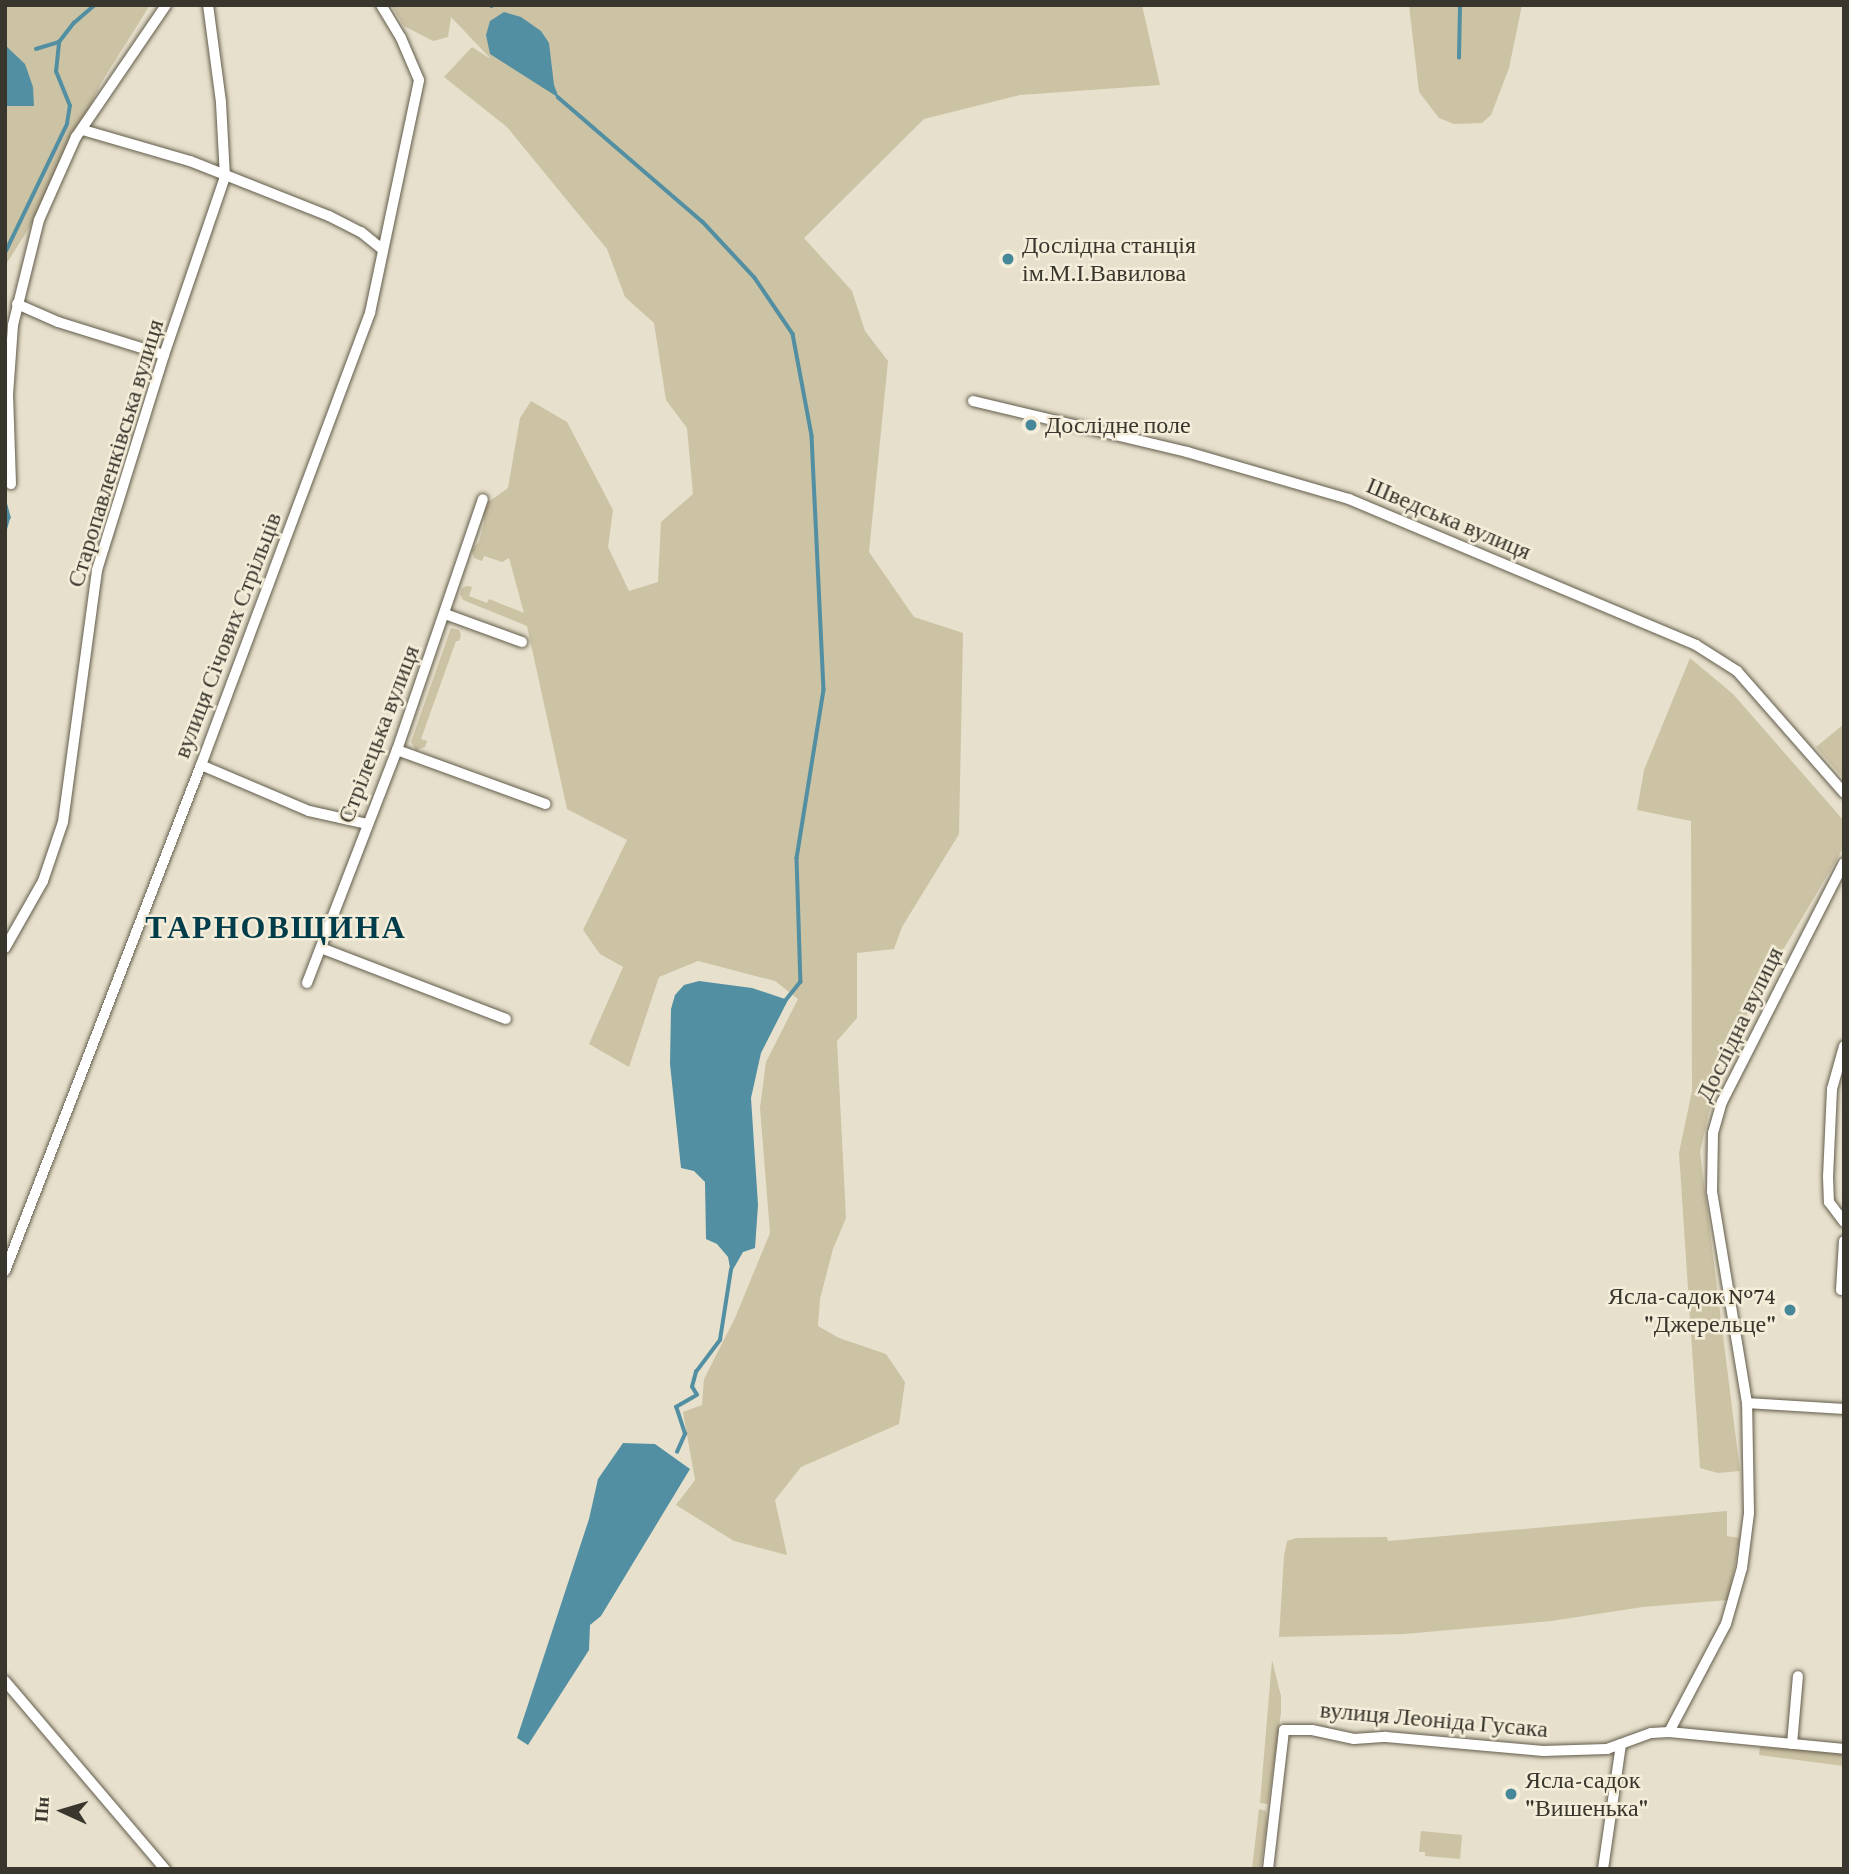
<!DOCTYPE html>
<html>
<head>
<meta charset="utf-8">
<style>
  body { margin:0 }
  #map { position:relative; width:1849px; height:1874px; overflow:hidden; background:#e7e0cc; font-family:"Crimson Pro",serif }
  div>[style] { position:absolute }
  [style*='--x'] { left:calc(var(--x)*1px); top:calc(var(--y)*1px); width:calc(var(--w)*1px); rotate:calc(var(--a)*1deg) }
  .green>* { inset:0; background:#ccc2a4 }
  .water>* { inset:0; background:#528fa2 }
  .stream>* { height:3.5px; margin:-1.75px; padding:0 1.75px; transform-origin:1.75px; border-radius:1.75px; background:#528fa2 }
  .roads { filter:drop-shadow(0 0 2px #625c4b) drop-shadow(0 0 2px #625c4b) }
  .street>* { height:10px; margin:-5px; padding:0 5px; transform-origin:5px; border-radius:5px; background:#fff }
  .dots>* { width:19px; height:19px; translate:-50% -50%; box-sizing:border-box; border:4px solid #f4edd9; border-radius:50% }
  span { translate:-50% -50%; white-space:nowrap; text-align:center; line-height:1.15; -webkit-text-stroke:5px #f4edd9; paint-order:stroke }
  .poi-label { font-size:24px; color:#39362e }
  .left { translate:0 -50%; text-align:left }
  .right { translate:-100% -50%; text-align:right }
  .street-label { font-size:24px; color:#39362e }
  .district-label { font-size:32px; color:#003c4a; font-weight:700; letter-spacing:2px }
  .frame { position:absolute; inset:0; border:7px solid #39362e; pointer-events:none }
  .north { position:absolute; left:28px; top:1776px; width:70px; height:70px; -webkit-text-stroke:5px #f4edd9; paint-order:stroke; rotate:274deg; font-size:19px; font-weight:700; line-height:28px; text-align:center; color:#39362e }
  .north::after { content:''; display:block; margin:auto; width:24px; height:32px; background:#39362e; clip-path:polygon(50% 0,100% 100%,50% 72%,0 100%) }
</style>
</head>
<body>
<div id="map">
  <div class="green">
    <div style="clip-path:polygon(5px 5px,150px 5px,101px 83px,41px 209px,5px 266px)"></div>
    <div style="clip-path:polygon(391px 5px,1142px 5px,1160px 85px,1020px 95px,924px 119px,804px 238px,852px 291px,865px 331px,888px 361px,869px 552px,914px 617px,963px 633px,959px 834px,902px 927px,894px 949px,857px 953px,857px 1018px,837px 1041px,846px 1218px,833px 1249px,820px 1299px,818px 1326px,839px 1338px,886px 1354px,905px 1382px,899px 1424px,801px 1467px,775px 1500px,787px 1555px,734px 1541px,676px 1505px,695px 1480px,683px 1412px,702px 1405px,704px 1379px,735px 1318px,770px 1233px,760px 1108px,766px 1062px,798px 999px,775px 981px,698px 961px,659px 977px,629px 1067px,589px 1044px,623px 967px,600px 954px,583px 930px,627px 840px,567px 809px,527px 626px,463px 600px,460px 594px,462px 588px,467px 586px,472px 587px,469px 596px,487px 603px,489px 599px,524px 613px,509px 558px,502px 562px,484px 556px,482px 561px,474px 558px,472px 550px,479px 542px,484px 523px,483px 499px,490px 501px,508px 488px,520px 418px,531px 401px,567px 422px,613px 510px,608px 547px,629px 591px,658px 582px,661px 522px,693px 494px,687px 428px,666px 400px,654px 323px,625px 297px,607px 249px,507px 127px,444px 77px,472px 47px,491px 59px,451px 17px,448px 37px,433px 41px,404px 26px)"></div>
    <div style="clip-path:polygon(1409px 5px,1522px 5px,1509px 68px,1491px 115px,1482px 123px,1454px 124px,1439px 118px,1419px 92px)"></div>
    <div style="clip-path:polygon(451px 628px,459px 630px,461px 635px,459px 641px,456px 641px,421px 739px,427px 741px,425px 747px,416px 750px,411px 742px)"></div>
    <div style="clip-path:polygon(1690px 658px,1733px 694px,1844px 821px,1844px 847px,1751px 1004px,1709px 1112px,1700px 1152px,1740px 1471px,1718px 1473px,1700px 1468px,1679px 1153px,1692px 1091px,1691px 821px,1637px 810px,1644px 770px)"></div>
    <div style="clip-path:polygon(1844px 724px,1844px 779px,1816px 747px)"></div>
    <div style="clip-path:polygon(1727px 1511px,1727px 1536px,1740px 1538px,1728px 1600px,1643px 1607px,1551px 1621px,1404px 1634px,1279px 1637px,1284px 1556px,1287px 1541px,1296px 1538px,1387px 1537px,1388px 1541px)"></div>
    <div style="clip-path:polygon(1272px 1660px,1281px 1696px,1281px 1713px,1268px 1804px,1260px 1803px)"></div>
    <div style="clip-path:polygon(1760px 1747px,1844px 1753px,1844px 1766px,1759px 1755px)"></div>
    <div style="clip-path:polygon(1259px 1809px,1266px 1811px,1267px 1822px,1260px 1869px,1252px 1869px)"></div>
    <div style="clip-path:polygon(1421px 1831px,1462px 1835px,1460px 1859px,1425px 1856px,1425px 1852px,1419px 1852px)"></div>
  </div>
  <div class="water">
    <div style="clip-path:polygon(504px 12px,521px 17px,541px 31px,549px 43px,554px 85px,559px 98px,490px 54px,486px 35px,490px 21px)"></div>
    <div style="clip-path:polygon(5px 45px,25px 64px,33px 87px,34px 106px,5px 106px)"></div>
    <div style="clip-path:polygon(699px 981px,752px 988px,788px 1000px,761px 1053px,751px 1098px,758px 1205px,755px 1248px,743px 1252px,731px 1273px,728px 1257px,717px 1244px,706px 1239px,705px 1182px,694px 1171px,681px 1168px,670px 1064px,671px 1009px,675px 995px,684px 985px)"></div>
    <div style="clip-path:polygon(623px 1443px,655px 1444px,690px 1469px,601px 1616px,590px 1625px,589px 1650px,528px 1745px,517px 1738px,589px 1519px,598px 1479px)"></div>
  </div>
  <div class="stream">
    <div style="--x:492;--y:5;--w:1;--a:90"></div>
    <div style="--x:36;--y:49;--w:24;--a:-17"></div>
    <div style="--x:1459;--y:58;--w:53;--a:-88.9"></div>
    <div style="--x:558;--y:97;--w:191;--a:40.8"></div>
    <div style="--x:703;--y:222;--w:76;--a:47.1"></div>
    <div style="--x:755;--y:278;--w:68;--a:55.8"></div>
    <div style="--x:793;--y:334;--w:104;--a:79.4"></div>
    <div style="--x:812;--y:436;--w:254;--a:87.3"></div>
    <div style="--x:824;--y:690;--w:170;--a:99.1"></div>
    <div style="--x:797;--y:858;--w:124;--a:88.2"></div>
    <div style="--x:801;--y:982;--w:26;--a:129"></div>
    <div style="--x:5;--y:253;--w:143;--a:-64.3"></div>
    <div style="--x:67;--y:124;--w:18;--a:-81"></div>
    <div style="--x:70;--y:106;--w:37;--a:-112"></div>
    <div style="--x:56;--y:72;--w:30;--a:-84"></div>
    <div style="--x:59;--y:42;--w:24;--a:-52"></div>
    <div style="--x:74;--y:23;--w:28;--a:-41"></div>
    <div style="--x:5;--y:502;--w:16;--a:75"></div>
    <div style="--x:9;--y:517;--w:15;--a:106"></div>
    <div style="--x:677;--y:1452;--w:20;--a:-66"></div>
    <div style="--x:685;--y:1434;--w:28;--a:-108"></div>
    <div style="--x:676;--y:1407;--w:24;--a:-30"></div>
    <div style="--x:697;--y:1395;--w:9;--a:-122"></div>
    <div style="--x:692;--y:1387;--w:16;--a:-75"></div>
    <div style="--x:696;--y:1372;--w:40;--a:-53"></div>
    <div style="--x:720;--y:1340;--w:71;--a:-81.1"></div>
  </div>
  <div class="roads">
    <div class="street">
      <div style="--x:83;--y:130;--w:111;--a:16.2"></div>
      <div style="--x:190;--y:161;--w:149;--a:21.6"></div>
      <div style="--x:329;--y:216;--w:36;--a:27"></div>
      <div style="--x:361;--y:232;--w:28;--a:39"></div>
      <div style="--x:17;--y:304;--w:45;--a:23.7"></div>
      <div style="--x:58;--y:322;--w:111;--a:17.3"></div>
      <div style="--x:973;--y:401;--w:220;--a:13.4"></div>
      <div style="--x:1187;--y:452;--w:169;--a:16.2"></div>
      <div style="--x:1349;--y:499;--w:376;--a:22.8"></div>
      <div style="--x:1696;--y:645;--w:49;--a:32.4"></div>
      <div style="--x:1737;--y:671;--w:162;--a:48.7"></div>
      <div style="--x:11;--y:484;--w:89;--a:-91.9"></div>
      <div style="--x:8;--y:395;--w:70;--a:-85.9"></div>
      <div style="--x:13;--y:325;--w:108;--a:-76.1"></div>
      <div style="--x:39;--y:220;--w:91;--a:-66"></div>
      <div style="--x:76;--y:137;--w:160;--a:-55.7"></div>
      <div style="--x:445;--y:614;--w:82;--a:20"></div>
      <div style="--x:397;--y:750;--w:158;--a:20"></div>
      <div style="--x:201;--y:765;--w:117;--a:23.1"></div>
      <div style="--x:309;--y:811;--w:59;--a:12.6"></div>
      <div style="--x:5;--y:948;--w:77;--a:-60.4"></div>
      <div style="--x:43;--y:881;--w:62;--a:-71.3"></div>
      <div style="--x:63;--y:822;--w:254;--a:-82.3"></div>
      <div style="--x:97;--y:570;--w:225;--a:-72.7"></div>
      <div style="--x:164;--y:355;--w:188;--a:-71.1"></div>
      <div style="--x:225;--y:177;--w:75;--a:-93.1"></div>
      <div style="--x:221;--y:102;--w:98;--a:-97.6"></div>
      <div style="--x:321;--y:948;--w:198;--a:21"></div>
      <div style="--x:307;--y:983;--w:250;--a:-68.9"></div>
      <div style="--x:397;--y:750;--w:265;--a:-71.1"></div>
      <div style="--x:1844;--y:1046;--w:45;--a:105.6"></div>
      <div style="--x:1832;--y:1089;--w:87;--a:92.6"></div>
      <div style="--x:1828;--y:1176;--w:26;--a:88"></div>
      <div style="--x:1829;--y:1202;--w:25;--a:53"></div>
      <div style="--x:5;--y:1271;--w:543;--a:-68.83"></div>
      <div style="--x:201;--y:765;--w:483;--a:-69.5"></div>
      <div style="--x:370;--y:313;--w:238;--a:-78.1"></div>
      <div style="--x:419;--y:80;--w:46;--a:-113.2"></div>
      <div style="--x:401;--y:38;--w:39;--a:-121"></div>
      <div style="--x:1841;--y:1290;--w:49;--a:-86.5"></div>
      <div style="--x:1747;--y:1403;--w:97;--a:3.5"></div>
      <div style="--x:5;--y:1681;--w:247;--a:49.6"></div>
      <div style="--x:1669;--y:1732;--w:176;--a:5.5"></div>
      <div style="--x:1792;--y:1744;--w:68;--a:-85"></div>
      <div style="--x:1268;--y:1869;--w:140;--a:-83.4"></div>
      <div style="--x:1284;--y:1730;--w:28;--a:0"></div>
      <div style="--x:1312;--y:1730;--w:43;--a:12.1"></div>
      <div style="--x:1354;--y:1739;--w:32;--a:-4"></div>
      <div style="--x:1386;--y:1737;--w:158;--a:5.1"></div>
      <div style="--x:1543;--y:1751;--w:64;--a:-1.8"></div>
      <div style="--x:1607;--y:1749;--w:47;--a:-20"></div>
      <div style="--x:1651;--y:1733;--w:18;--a:-3"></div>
      <div style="--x:1669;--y:1732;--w:122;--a:-62.2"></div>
      <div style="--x:1726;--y:1624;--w:58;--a:-74.1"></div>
      <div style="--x:1742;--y:1568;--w:55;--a:-82.7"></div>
      <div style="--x:1749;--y:1513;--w:110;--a:-91"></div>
      <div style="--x:1747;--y:1403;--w:215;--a:-99.4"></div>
      <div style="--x:1712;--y:1191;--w:58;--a:-89"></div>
      <div style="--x:1713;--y:1133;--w:32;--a:-74"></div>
      <div style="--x:1722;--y:1102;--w:268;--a:-63"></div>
      <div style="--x:1603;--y:1869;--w:126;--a:-81.8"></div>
    </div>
  </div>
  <div class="dots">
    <div style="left:1008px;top:259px;background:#46879a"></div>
    <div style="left:1031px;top:425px;background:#46879a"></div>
    <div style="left:1790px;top:1310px;background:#46879a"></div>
    <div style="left:1511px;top:1794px;background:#46879a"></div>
  </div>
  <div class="poi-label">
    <span class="left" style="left:1022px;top:259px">Дослідна станція<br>ім.М.І.Вавилова</span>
    <span class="left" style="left:1045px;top:425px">Дослідне поле</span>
    <span class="right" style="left:1776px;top:1310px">Ясла-садок №74<br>"Джерельце"</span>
    <span class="left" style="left:1525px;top:1794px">Ясла-садок<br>"Вишенька"</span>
  </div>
  <div class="street-label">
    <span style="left:115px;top:453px;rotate:-73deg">Старопавленківська вулиця</span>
    <span style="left:1449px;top:518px;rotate:23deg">Шведська вулиця</span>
    <span style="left:227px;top:635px;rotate:-69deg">вулиця Січових Стрільців</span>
    <span style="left:378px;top:734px;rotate:-69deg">Стрілецька вулиця</span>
    <span style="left:1739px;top:1024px;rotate:-64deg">Дослідна вулиця</span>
    <span style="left:1434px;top:1719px;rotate:5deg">вулиця Леоніда Гусака</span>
  </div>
  <div class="district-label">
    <span style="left:276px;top:927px">ТАРНОВЩИНА</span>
  </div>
  <div class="frame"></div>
  <div class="north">Пн</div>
</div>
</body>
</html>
